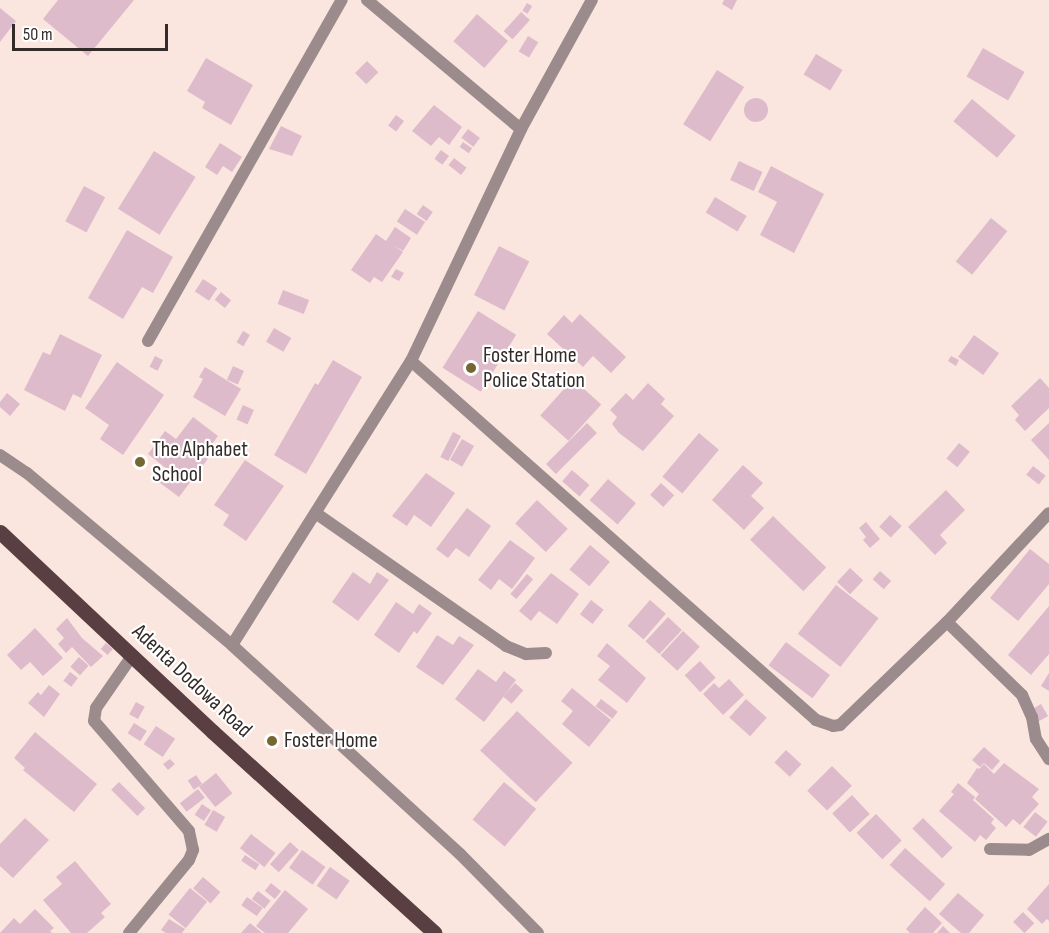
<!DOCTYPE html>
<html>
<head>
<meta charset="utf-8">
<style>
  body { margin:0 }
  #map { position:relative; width:1049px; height:933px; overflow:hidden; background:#fae6de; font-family:"Sofia Sans Condensed",sans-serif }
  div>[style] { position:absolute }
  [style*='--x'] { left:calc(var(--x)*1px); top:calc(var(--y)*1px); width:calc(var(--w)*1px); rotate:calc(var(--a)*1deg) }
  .building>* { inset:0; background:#debbca; transform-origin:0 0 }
  .round { border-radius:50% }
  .street>* { height:12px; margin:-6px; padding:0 6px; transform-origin:6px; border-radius:6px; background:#9b8b8d }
  .primary>* { height:15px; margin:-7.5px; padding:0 7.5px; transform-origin:7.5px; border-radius:7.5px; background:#593f42 }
  .dots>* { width:16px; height:16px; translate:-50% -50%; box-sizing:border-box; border:3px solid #fff; border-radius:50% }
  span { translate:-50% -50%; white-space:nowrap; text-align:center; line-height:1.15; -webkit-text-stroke:4.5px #fff; paint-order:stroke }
  .poi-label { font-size:22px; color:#332b28 }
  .left { translate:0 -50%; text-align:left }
  .street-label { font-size:22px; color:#332b28 }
  .scale { position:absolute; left:12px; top:24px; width:156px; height:27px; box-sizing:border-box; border:3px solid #332b28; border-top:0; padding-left:8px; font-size:18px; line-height:21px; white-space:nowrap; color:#332b28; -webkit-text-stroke:4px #fff; paint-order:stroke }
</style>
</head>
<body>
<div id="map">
  <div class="building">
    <div style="clip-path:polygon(58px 0,134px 0,88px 56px,43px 19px)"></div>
    <div style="clip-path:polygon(724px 0,737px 0,732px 10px,722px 4px)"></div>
    <div style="left:527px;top:3px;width:6px;height:9px;rotate:31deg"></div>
    <div style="clip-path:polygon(0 8px,16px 21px,0 42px)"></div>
    <div style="left:521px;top:12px;width:12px;height:26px;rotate:42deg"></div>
    <div style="left:477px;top:14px;width:41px;height:36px;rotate:41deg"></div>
    <div style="left:528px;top:36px;width:12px;height:18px;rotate:31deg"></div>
    <div style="left:983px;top:48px;width:48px;height:33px;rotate:30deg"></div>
    <div style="left:816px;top:54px;width:31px;height:24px;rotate:31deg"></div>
    <div style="clip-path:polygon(206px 58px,253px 85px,231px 125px,202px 108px,205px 102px,187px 91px)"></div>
    <div style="left:367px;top:61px;width:16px;height:17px;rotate:45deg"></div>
    <div style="left:717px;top:70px;width:32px;height:64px;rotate:32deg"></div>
    <div class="round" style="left:744px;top:98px;width:24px;height:24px"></div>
    <div style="left:972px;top:99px;width:57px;height:29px;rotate:40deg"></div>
    <div style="clip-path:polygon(434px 105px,462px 127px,449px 145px,439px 137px,431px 146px,412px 131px)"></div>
    <div style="left:396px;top:115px;width:10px;height:13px;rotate:37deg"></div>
    <div style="clip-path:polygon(281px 126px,302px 136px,292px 156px,269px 149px)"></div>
    <div style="left:468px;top:129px;width:15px;height:11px;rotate:37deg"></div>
    <div style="left:463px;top:142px;width:11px;height:6px;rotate:34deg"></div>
    <div style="clip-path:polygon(220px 143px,242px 157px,232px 172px,223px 166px,217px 175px,205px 167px)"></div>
    <div style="left:441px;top:150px;width:10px;height:11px;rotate:37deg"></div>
    <div style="left:154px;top:151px;width:49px;height:68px;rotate:32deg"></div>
    <div style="left:454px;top:158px;width:16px;height:9px;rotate:38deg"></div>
    <div style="left:739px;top:161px;width:26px;height:21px;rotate:25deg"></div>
    <div style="clip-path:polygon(771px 166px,824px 194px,794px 253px,760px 235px,777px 202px,758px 192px)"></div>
    <div style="left:84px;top:186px;width:24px;height:40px;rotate:28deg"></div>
    <div style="left:715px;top:197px;width:37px;height:18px;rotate:31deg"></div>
    <div style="left:423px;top:205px;width:12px;height:11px;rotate:35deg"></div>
    <div style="left:405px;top:209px;width:24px;height:15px;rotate:33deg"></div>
    <div style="left:991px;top:218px;width:21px;height:56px;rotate:39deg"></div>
    <div style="clip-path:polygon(395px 227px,411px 238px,403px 251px,393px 245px,403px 252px,382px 282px,374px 277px,370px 283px,351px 270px,376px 234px,386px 241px)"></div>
    <div style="clip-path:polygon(127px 230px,173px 257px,153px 293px,142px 287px,123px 319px,88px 298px)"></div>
    <div style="left:499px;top:246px;width:34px;height:55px;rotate:27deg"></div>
    <div style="clip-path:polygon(396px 269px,404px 273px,399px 281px,391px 277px)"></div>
    <div style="left:203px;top:279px;width:17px;height:15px;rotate:33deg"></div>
    <div style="left:283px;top:290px;width:28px;height:15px;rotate:21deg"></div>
    <div style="left:221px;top:292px;width:13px;height:10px;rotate:39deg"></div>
    <div style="left:478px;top:311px;width:45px;height:67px;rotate:32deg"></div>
    <div style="clip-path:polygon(580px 314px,626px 357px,611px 373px,593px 356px,583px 367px,547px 334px,564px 315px,572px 323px)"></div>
    <div style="left:274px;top:328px;width:20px;height:16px;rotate:30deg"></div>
    <div style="left:243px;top:331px;width:8px;height:13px;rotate:30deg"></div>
    <div style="clip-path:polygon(60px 334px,102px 355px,81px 398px,73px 394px,65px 411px,24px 390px,43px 352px,50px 355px)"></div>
    <div style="left:974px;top:335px;width:31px;height:27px;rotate:36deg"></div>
    <div style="left:155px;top:356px;width:9px;height:12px;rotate:27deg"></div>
    <div style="clip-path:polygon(951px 356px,959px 360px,956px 366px,948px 361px)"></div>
    <div style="clip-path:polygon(333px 360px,362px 377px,306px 474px,274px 455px,315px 383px,318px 385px)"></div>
    <div style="clip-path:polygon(117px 362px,164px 395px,123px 455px,100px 439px,109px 425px,85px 408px)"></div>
    <div style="left:233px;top:366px;width:12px;height:15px;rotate:24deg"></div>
    <div style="clip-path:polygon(205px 367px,241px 389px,225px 416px,193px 397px,203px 379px,199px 377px)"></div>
    <div style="clip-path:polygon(1040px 378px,1049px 388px,1049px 408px,1025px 431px,1015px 420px,1019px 415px,1011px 406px)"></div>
    <div style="left:573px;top:379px;width:38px;height:49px;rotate:42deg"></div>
    <div style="clip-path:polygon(648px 383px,665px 399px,661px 404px,674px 416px,643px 451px,619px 433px,612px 424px,617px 417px,610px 410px,626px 393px,633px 400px)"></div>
    <div style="clip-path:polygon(7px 393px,20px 404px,10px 416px,0 407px,0 402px)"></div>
    <div style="left:243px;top:405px;width:12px;height:16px;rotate:24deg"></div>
    <div style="clip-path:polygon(193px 417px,218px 436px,212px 444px,216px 448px,179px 497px,159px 482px,168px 470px,148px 454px,165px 431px,176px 439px)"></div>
    <div style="left:587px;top:423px;width:14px;height:58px;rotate:45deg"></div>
    <div style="clip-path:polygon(1049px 423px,1049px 460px,1031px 440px)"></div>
    <div style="left:453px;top:432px;width:9px;height:28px;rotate:27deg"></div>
    <div style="left:699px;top:433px;width:26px;height:57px;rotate:40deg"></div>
    <div style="left:462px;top:439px;width:14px;height:24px;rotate:30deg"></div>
    <div style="left:959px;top:443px;width:14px;height:20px;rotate:39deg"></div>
    <div style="clip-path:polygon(245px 460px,284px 486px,246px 541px,223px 525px,229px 515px,214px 505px)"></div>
    <div style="clip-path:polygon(743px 465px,763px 483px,751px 496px,764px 508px,744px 530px,712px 500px)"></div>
    <div style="left:1033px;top:466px;width:16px;height:11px;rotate:38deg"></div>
    <div style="left:572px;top:470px;width:23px;height:15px;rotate:41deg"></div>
    <div style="clip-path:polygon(426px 473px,455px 493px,431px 527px,414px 515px,407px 526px,392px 516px)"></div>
    <div style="left:608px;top:479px;width:37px;height:28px;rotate:41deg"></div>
    <div style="left:661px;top:483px;width:18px;height:16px;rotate:43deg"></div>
    <div style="clip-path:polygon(946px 490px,965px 510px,940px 535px,947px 543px,935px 555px,908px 527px)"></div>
    <div style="left:537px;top:500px;width:42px;height:32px;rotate:43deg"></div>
    <div style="clip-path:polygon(467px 508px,491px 526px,469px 557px,456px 548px,448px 558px,436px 549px)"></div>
    <div style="left:890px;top:515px;width:16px;height:16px;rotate:43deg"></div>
    <div style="left:773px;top:516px;width:74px;height:33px;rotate:44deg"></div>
    <div style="clip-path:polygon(866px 522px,880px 539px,870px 548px,863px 540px,866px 537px,859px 528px)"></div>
    <div style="clip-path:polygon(510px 540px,535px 558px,512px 589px,499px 579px,491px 590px,478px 580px)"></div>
    <div style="left:590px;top:545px;width:26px;height:32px;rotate:40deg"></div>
    <div style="clip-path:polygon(1030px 549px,1049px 564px,1049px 584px,1018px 621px,990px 598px)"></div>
    <div style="left:850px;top:568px;width:18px;height:19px;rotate:43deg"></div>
    <div style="left:880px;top:571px;width:15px;height:11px;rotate:42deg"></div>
    <div style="clip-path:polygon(353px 572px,370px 584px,377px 572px,389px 580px,358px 621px,332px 602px)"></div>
    <div style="clip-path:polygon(551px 573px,579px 594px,557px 624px,539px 611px,531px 621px,519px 611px)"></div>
    <div style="left:527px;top:574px;width:8px;height:26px;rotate:40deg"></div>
    <div style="left:836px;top:585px;width:54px;height:62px;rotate:38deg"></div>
    <div style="left:591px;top:600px;width:16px;height:18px;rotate:38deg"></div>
    <div style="left:650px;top:600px;width:21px;height:34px;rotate:41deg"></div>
    <div style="clip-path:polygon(396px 602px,413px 614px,419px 604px,432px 613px,417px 634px,414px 631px,399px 653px,374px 635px)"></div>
    <div style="clip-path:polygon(1049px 606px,1049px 654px,1031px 675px,1008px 655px)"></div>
    <div style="left:668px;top:617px;width:19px;height:33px;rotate:43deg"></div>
    <div style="clip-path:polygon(67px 618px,82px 638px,103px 656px,91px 667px,72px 647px,66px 653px,58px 644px,64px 638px,56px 629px)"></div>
    <div style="clip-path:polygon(35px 628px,63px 658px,43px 676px,30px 662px,21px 670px,7px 655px)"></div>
    <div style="left:683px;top:631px;width:23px;height:33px;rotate:43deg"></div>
    <div style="clip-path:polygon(437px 635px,453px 645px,459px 636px,474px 645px,443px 685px,416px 667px)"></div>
    <div style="left:786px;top:642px;width:55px;height:29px;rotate:37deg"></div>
    <div style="left:106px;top:643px;width:9px;height:8px;rotate:41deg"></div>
    <div style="clip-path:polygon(607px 643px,646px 678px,627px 703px,598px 680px,610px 666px,597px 656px)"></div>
    <div style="left:79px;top:657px;width:13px;height:13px;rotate:42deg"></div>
    <div style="left:700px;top:661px;width:23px;height:21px;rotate:47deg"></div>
    <div style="clip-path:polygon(478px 669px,496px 682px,504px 671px,516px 680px,484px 722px,455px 699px)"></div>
    <div style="left:70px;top:672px;width:10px;height:11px;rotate:37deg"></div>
    <div style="clip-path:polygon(1049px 673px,1049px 691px,1041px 686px)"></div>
    <div style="clip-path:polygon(729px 679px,744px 695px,723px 715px,703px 694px,714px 683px,719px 688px)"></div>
    <div style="left:515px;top:683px;width:11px;height:18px;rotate:41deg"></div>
    <div style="clip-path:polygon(49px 685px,60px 694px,44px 717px,28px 703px,38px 692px,41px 695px)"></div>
    <div style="clip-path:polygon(572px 688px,611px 720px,589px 747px,562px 724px,573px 711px,561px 701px)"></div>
    <div style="left:601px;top:699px;width:21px;height:9px;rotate:37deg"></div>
    <div style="left:746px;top:699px;width:28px;height:25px;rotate:42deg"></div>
    <div style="left:136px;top:702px;width:10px;height:14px;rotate:29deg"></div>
    <div style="left:1041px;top:704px;width:14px;height:13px;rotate:60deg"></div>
    <div style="left:517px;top:711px;width:76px;height:54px;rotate:43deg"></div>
    <div style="left:134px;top:723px;width:15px;height:12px;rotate:32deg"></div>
    <div style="left:156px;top:726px;width:23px;height:22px;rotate:34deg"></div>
    <div style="clip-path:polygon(35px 732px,97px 784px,74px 812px,23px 770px,25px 768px,14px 758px)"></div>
    <div style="clip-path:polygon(984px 747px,1000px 761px,992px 770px,984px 763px,980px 767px,972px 760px)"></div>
    <div style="left:786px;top:750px;width:21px;height:17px;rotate:43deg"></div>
    <div style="clip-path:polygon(170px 759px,175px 764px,168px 770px,163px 764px)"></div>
    <div style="clip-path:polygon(1004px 763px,1039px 789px,1032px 797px,1039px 804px,1020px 825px,1013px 819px,1006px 827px,975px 799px,979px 794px,967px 783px,977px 768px,979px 769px,984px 764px,994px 774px)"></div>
    <div style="left:832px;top:766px;width:28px;height:35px;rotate:45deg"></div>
    <div style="left:216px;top:773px;width:26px;height:22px;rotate:51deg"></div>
    <div style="left:196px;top:775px;width:11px;height:10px;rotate:56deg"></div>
    <div style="left:119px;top:782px;width:37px;height:11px;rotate:45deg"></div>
    <div style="left:504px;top:782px;width:42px;height:49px;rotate:40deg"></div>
    <div style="clip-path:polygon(958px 783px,975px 797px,973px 800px,994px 819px,991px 823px,996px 828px,986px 840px,980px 835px,975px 842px,939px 811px,954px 794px,951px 792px)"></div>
    <div style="left:198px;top:789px;width:11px;height:23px;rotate:52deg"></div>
    <div style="left:852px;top:795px;width:26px;height:27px;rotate:47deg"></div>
    <div style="left:202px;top:804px;width:11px;height:13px;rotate:34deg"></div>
    <div style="left:213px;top:810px;width:14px;height:17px;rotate:30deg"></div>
    <div style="left:1035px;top:812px;width:16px;height:19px;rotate:38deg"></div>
    <div style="left:876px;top:814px;width:37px;height:27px;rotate:46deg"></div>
    <div style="clip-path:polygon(25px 818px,49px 840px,13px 878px,0 866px,0 844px)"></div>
    <div style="left:923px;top:818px;width:42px;height:15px;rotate:45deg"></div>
    <div style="left:251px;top:834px;width:31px;height:18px;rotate:38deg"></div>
    <div style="left:290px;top:842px;width:12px;height:30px;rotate:42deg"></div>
    <div style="left:905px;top:848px;width:54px;height:23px;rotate:42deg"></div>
    <div style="left:302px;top:850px;width:29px;height:22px;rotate:36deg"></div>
    <div style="left:245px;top:855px;width:17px;height:7px;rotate:33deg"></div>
    <div style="clip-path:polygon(75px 861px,111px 904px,101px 913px,105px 917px,87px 933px,71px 933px,43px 900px,62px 884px,56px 877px)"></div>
    <div style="left:330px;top:867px;width:24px;height:23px;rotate:35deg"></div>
    <div style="left:203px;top:877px;width:23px;height:15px;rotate:41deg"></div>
    <div style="left:271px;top:883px;width:13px;height:10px;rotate:39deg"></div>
    <div style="clip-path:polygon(1049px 884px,1049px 921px,1047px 919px,1042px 924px,1027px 909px)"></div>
    <div style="left:190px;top:888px;width:22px;height:34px;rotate:39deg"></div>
    <div style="clip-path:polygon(285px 890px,308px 909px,288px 933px,265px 933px,256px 926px)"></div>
    <div style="left:258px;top:891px;width:16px;height:10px;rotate:38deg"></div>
    <div style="clip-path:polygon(958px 893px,984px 915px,969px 933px,961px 933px,939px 914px)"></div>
    <div style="left:247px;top:897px;width:19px;height:10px;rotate:35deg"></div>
    <div style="clip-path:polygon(925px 907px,942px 923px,933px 933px,910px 933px,906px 929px)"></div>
    <div style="clip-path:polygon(35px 909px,54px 928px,50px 931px,52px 933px,0 933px,14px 918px,20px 924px)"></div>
    <div style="left:1023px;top:912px;width:16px;height:14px;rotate:45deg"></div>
    <div style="clip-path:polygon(169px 919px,185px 929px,182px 933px,166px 933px,161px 930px)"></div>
    <div style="clip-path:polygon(250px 923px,262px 933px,241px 933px)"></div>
    <div style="clip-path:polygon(943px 926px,950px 933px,937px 933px)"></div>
  </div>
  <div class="street">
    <div style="--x:367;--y:0;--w:201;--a:40"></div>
    <div style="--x:148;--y:341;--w:392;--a:-60.4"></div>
    <div style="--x:411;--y:361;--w:541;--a:41.55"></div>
    <div style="--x:816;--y:720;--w:18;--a:19"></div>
    <div style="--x:833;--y:726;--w:7;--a:-8"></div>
    <div style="--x:840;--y:725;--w:149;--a:-43.9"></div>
    <div style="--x:947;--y:622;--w:149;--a:-46.9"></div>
    <div style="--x:0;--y:455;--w:32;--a:34"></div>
    <div style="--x:27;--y:473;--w:268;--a:40"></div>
    <div style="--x:317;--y:514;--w:231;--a:34.9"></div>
    <div style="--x:506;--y:646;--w:22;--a:22"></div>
    <div style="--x:526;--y:654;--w:20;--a:-3"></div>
    <div style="--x:947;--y:622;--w:105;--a:44.2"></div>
    <div style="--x:1022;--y:695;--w:24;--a:66"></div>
    <div style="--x:1032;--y:717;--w:22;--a:80"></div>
    <div style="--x:1036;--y:739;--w:24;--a:57"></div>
    <div style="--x:990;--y:849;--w:39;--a:1"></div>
    <div style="--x:1029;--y:850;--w:23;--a:-29"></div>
    <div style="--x:129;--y:933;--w:94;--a:-50.6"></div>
    <div style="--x:189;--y:860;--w:11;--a:-68"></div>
    <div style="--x:193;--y:850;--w:19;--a:-102"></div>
    <div style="--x:189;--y:831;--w:145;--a:-130.8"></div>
    <div style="--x:94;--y:721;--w:13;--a:-81"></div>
    <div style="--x:96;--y:708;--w:63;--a:-55.3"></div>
    <div style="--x:538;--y:933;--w:111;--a:-134.6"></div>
    <div style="--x:460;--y:854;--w:309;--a:-137.5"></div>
    <div style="--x:232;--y:645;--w:336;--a:-57.8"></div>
    <div style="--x:411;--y:361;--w:257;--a:-64.6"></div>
    <div style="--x:521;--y:129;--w:147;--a:-61.2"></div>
  </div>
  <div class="primary">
    <div style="--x:0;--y:532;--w:292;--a:43.2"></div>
    <div style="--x:213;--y:732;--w:299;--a:42.2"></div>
  </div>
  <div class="dots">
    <div style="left:471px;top:368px;background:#746734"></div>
    <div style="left:140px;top:462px;background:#746734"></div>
    <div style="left:272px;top:741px;background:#746734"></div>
  </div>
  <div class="poi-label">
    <span class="left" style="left:483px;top:368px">Foster Home<br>Police Station</span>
    <span class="left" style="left:152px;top:462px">The Alphabet<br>School</span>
    <span class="left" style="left:284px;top:741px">Foster Home</span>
  </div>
  <div class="street-label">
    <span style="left:192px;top:681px;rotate:43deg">Adenta Dodowa Road</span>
  </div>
  <div class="scale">50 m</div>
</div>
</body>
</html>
